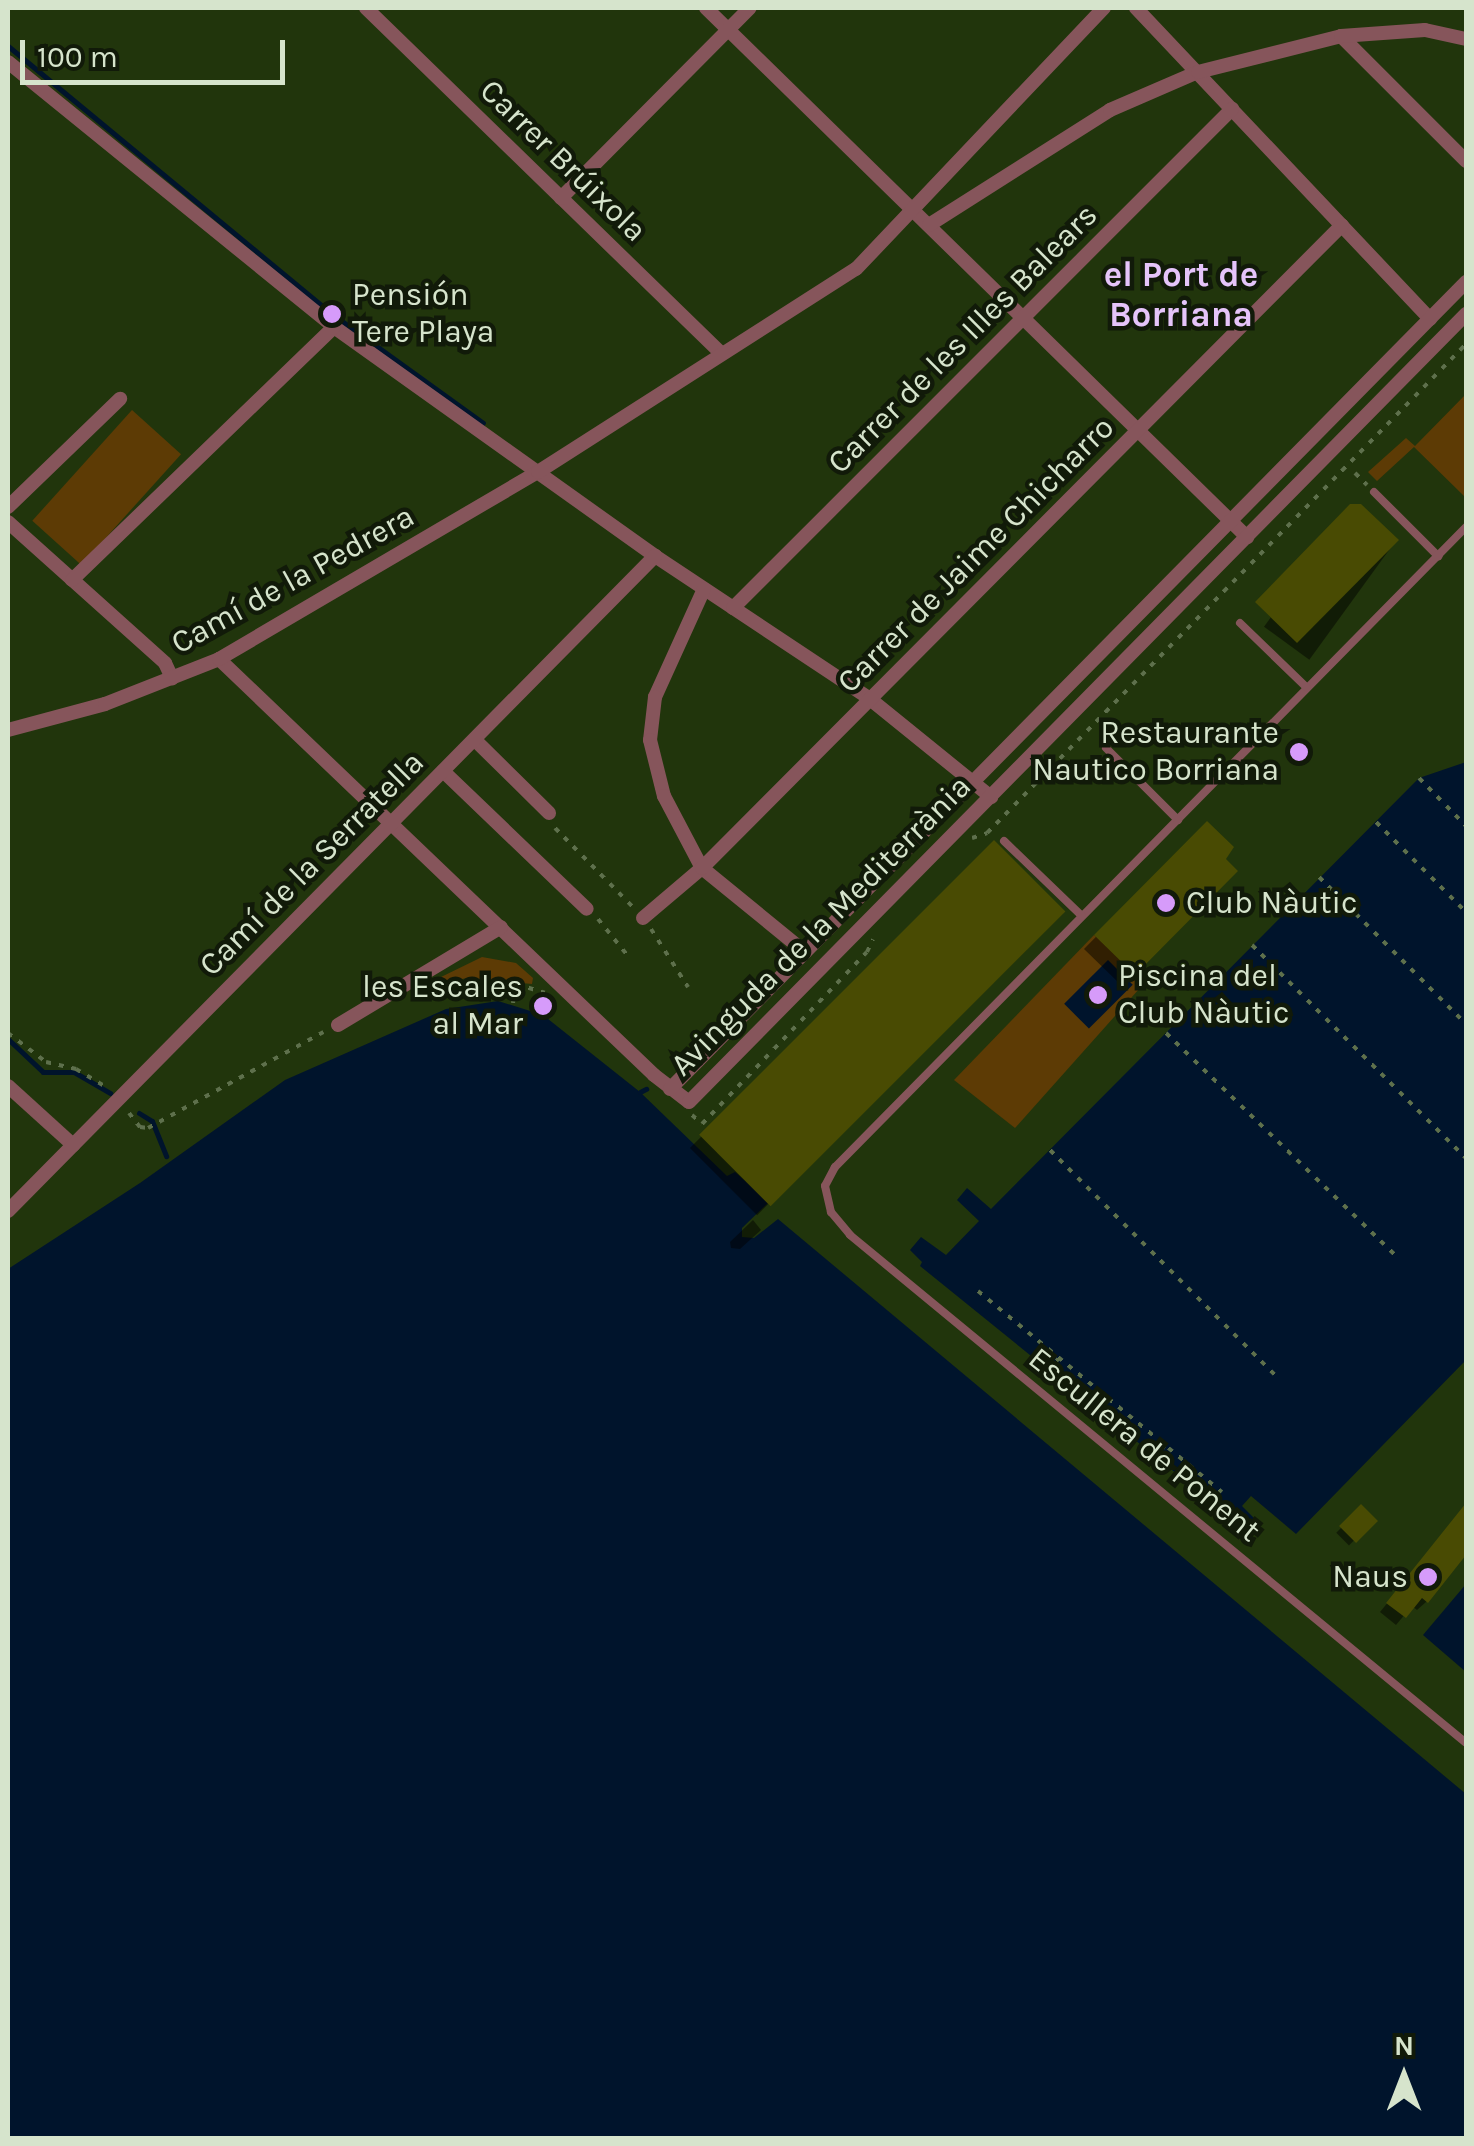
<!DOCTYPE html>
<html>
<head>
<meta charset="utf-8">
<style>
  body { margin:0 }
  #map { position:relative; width:1474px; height:2146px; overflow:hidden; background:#21350c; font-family:Karla,sans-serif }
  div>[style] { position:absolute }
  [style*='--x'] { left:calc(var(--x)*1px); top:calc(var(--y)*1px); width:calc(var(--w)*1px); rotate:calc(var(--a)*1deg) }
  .green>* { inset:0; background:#5d3b05; transform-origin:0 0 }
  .water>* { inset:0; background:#00142c; transform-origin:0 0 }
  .shadow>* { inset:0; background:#0007; transform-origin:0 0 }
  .stream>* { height:5px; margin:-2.5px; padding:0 2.5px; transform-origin:2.5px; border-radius:2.5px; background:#00142c }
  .building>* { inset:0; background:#494b03; transform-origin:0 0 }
  .path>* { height:4px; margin-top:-2px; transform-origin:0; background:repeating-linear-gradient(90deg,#5e704c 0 5px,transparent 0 13px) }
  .service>* { height:8px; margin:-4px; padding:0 4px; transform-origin:4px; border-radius:4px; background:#86555b }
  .minor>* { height:14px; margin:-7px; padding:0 7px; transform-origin:7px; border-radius:7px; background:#86555b }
  .dots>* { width:28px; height:28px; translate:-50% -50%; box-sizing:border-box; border:5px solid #111a09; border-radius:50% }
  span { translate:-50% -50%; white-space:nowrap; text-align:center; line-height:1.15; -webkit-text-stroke:9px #111a09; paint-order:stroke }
  .street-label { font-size:32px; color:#d6e4cc }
  .poi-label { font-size:32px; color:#d6e4cc }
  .left { translate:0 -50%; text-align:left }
  .right { translate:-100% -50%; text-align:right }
  .neighbourhood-label { font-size:35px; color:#e5c4fa; font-weight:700 }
  .frame { position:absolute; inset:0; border:10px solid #d6e4cc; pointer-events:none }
  .north { position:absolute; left:1354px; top:2026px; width:100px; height:100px; -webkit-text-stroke:8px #111a09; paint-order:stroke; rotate:0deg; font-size:28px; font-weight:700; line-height:40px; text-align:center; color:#d6e4cc }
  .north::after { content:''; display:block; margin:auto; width:35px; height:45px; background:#d6e4cc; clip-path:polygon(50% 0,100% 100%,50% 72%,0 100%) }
  .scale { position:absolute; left:20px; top:40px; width:265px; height:45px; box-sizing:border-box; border:5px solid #d6e4cc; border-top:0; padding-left:12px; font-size:30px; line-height:35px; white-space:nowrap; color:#d6e4cc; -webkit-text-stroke:8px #111a09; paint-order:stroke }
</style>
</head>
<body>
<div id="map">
  <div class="green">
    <div style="clip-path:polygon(1466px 394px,1464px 496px,1414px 447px,1377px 481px,1368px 472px,1406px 438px,1415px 446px)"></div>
    <div style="left:132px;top:410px;width:66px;height:149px;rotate:42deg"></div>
    <div style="clip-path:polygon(1094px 935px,1148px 979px,1015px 1128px,954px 1080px)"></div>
    <div style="clip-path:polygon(482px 957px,516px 963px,533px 978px,532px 984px,467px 978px,444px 983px,441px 977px)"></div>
  </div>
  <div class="water">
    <div style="clip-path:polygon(1466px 762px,1466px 1360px,1296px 1534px,1251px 1496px,1242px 1506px,1254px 1518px,1245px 1529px,920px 1266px,922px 1262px,910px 1250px,921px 1237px,946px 1255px,979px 1221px,957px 1200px,967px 1188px,991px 1209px,1419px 778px)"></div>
    <div style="left:1108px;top:960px;width:35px;height:62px;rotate:45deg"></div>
    <div style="clip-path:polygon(498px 1001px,543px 1015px,640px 1092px,727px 1176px,735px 1172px,769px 1202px,742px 1228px,742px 1237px,754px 1238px,778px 1219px,1466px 1794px,1466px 2138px,8px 2138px,8px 1269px,140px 1183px,285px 1080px,446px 1009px)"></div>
    <div style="clip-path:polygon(1466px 1584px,1466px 1672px,1423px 1635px)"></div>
  </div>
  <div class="shadow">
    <div style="left:1351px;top:507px;width:56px;height:148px;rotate:36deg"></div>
    <div style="clip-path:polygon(1207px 824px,1223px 859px,1234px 871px,1121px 985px,1084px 949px)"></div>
    <div style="left:994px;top:844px;width:95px;height:430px;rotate:45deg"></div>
    <div style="clip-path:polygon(753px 1220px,761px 1230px,740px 1249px,731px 1248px,730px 1242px)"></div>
    <div style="left:1361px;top:1508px;width:18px;height:35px;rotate:45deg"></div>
    <div style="clip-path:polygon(1460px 1514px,1466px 1519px,1466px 1551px,1426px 1602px,1417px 1610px,1412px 1606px,1396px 1625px,1380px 1612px)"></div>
  </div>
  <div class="stream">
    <div style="--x:8;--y:46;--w:420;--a:39.6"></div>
    <div style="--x:332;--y:314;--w:186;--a:35.8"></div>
    <div style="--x:8;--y:1039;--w:48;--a:43.3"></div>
    <div style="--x:43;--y:1072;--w:31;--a:0"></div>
    <div style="--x:74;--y:1072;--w:42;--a:30.3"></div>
    <div style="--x:640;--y:1092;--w:7;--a:-27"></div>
    <div style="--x:139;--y:1113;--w:15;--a:32"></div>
    <div style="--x:152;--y:1121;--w:38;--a:68"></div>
  </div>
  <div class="building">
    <div style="clip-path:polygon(1350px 504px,1361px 504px,1399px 540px,1297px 643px,1255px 602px)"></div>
    <div style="clip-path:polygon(1207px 821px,1234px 847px,1226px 859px,1238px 871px,1135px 975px,1094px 935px)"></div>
    <div style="left:994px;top:840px;width:101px;height:417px;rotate:45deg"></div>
    <div style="clip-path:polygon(1466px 1503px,1466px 1555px,1428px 1603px,1422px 1598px,1406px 1618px,1386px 1603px)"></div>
    <div style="left:1361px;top:1504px;width:24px;height:31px;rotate:45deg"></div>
  </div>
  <div class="path">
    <div style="--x:1355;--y:473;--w:17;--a:45"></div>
    <div style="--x:1419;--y:778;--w:67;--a:45.6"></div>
    <div style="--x:1376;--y:822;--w:127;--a:45"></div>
    <div style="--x:555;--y:828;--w:110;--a:45.4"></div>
    <div style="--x:972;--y:838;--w:16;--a:-18"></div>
    <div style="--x:987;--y:833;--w:685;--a:-45.59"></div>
    <div style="--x:1319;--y:877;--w:208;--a:45"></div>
    <div style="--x:598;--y:919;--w:48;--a:51"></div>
    <div style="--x:651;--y:929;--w:69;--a:57.5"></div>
    <div style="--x:1252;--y:945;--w:302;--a:44.9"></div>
    <div style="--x:478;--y:982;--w:19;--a:87"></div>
    <div style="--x:419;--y:997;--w:27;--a:-22"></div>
    <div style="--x:444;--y:987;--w:34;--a:-8"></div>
    <div style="--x:478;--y:982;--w:38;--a:3"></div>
    <div style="--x:516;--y:984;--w:30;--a:17"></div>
    <div style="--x:513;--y:1003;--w:19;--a:-81"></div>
    <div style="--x:543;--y:1015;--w:21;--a:-65"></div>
    <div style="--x:8;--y:1033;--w:48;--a:37.3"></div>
    <div style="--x:46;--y:1062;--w:31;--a:13"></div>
    <div style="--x:76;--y:1069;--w:35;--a:31"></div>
    <div style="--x:1166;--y:1033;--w:319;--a:44.1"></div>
    <div style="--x:129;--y:1113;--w:18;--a:52"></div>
    <div style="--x:140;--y:1127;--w:8;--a:7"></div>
    <div style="--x:148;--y:1128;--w:200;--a:-28.7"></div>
    <div style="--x:692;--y:1115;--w:13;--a:42"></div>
    <div style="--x:702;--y:1124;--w:238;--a:-46.2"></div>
    <div style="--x:867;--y:952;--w:14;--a:-65"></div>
    <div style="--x:1050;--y:1150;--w:322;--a:45"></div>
    <div style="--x:978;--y:1291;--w:316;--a:39.5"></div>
    <div style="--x:1048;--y:1371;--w:16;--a:-50"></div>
    <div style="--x:1155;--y:1459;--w:16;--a:-55"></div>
  </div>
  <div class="service">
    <div style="--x:1374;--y:492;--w:91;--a:45"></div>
    <div style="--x:1466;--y:527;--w:899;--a:134.59"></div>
    <div style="--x:835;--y:1167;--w:21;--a:118"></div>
    <div style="--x:825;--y:1186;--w:27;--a:77"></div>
    <div style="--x:831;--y:1212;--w:30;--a:50"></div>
    <div style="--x:850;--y:1235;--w:798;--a:39.51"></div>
    <div style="--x:1240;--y:623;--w:93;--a:44.1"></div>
    <div style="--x:1106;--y:748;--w:102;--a:45"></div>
    <div style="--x:1004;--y:841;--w:108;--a:43.9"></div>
  </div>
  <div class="minor">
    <div style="--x:366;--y:8;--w:496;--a:44.2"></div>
    <div style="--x:706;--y:8;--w:757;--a:44.36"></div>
    <div style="--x:1136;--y:8;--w:428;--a:46.6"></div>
    <div style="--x:1341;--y:36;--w:177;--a:45"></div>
    <div style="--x:8;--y:62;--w:420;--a:39.1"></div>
    <div style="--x:334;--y:327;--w:394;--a:35.5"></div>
    <div style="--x:655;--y:556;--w:258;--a:33.6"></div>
    <div style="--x:870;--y:699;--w:156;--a:39"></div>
    <div style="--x:561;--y:198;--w:268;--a:-45.2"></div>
    <div style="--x:929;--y:225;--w:214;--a:-32.4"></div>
    <div style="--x:1110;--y:110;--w:96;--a:-23.4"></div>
    <div style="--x:1198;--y:72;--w:147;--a:-14.1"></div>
    <div style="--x:1341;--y:36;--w:84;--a:-4.1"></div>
    <div style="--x:1425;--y:30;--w:42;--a:12.4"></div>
    <div style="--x:8;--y:507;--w:156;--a:-44"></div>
    <div style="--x:8;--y:522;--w:211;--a:41.9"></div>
    <div style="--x:165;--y:663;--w:17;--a:65"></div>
    <div style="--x:72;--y:580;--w:364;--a:-44"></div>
    <div style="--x:704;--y:589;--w:119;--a:114.4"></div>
    <div style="--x:655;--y:697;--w:43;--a:96.6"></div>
    <div style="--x:650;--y:740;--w:58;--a:76"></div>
    <div style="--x:664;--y:796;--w:81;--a:62.2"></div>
    <div style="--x:702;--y:868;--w:133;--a:39.2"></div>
    <div style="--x:733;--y:608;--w:706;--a:-45"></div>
    <div style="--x:219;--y:659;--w:602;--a:43.72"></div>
    <div style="--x:654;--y:1075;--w:44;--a:37.6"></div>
    <div style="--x:689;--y:1102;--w:1107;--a:-45.4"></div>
    <div style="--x:8;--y:730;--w:100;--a:-15"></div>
    <div style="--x:105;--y:704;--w:123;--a:-21.5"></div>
    <div style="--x:219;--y:659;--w:370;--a:-30.4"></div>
    <div style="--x:538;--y:472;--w:377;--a:-32.6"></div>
    <div style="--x:856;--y:269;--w:360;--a:-46.5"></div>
    <div style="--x:475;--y:740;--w:104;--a:44.6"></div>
    <div style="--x:443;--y:771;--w:199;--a:43.8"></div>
    <div style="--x:643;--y:918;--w:77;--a:-40.3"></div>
    <div style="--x:702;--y:868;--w:907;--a:-45.13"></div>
    <div style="--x:338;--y:1025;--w:190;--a:-31"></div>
    <div style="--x:8;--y:1086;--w:88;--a:42.2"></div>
    <div style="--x:670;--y:1089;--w:1134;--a:-45.39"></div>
    <div style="--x:8;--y:1211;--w:921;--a:-45.35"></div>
  </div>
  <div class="dots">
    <div style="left:332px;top:314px;background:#d69bfa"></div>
    <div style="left:1299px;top:752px;background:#d69bfa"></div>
    <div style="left:1166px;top:903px;background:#d69bfa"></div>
    <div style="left:1098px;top:995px;background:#d69bfa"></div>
    <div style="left:543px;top:1006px;background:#d69bfa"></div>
    <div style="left:1428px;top:1577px;background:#d69bfa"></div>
  </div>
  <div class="street-label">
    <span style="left:563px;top:161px;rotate:44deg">Carrer Brúixola</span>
    <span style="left:963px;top:339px;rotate:-45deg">Carrer de les Illes Balears</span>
    <span style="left:976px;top:555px;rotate:-45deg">Carrer de Jaime Chicharro</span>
    <span style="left:293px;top:580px;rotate:-29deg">Camí de la Pedrera</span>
    <span style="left:312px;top:864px;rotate:-45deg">Camí de la Serratella</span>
    <span style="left:821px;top:926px;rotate:-45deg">Avinguda de la Mediterrània</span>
    <span style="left:1144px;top:1445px;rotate:39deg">Escullera de Ponent</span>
  </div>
  <div class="poi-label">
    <span class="left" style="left:352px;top:314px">Pensión<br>Tere Playa</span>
    <span class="right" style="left:1279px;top:752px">Restaurante<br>Nautico Borriana</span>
    <span class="left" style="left:1186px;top:903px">Club Nàutic</span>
    <span class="left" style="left:1118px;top:995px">Piscina del<br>Club Nàutic</span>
    <span class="right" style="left:523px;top:1006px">les Escales<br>al Mar</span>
    <span class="right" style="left:1408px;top:1577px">Naus</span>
  </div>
  <div class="neighbourhood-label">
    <span style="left:1181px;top:295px">el Port de<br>Borriana</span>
  </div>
  <div class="frame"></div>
  <div class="north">N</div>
  <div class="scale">100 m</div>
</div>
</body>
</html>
